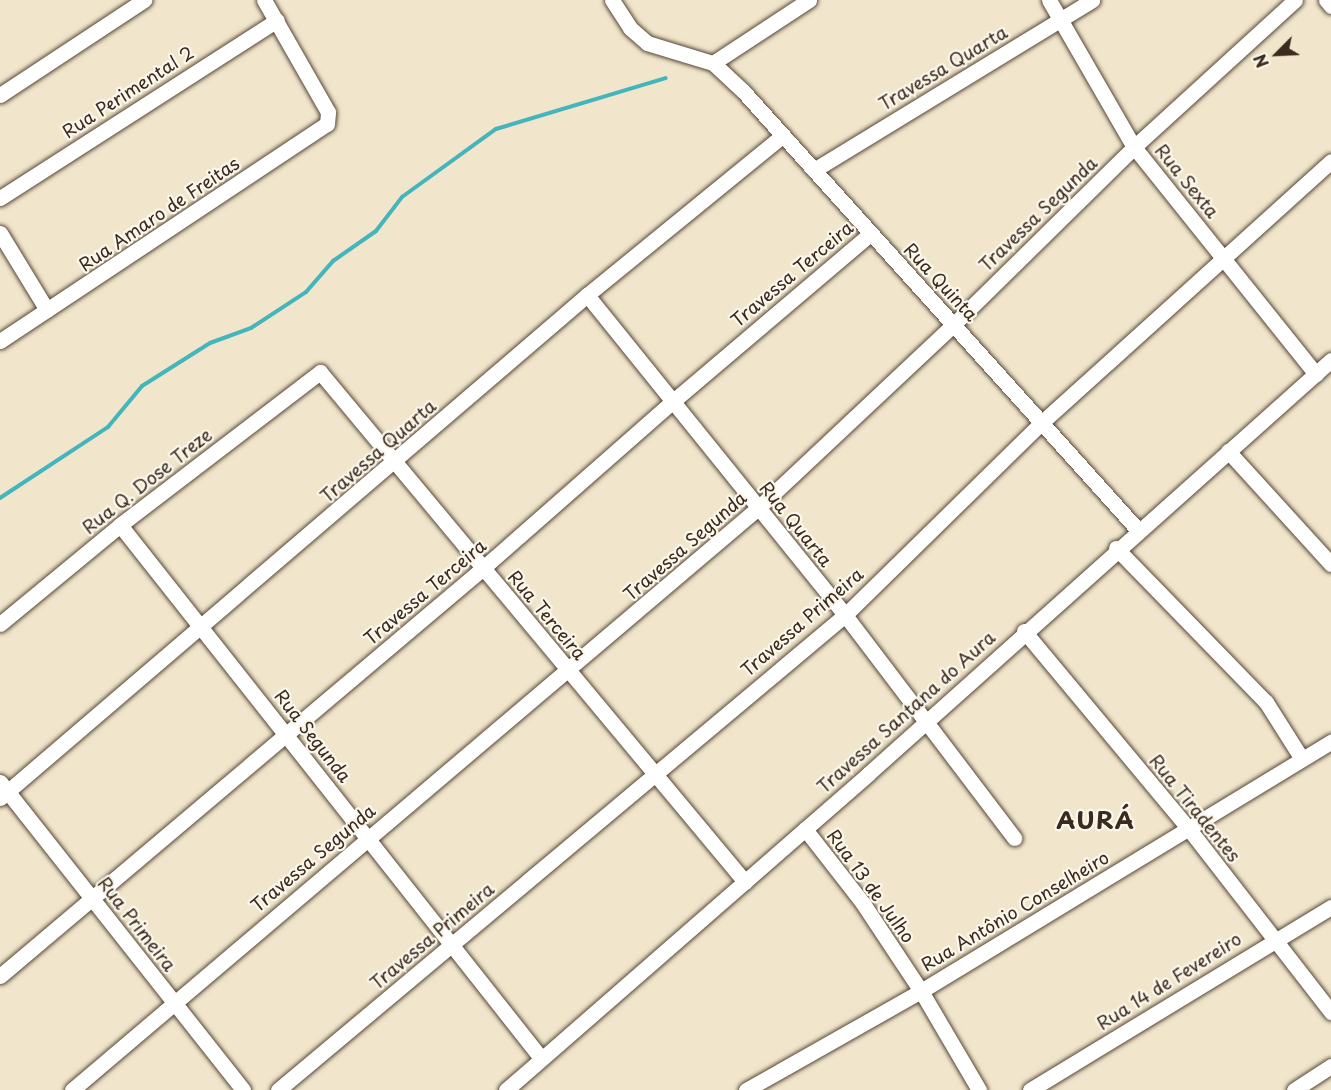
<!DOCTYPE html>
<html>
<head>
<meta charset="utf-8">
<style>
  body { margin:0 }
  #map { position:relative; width:1331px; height:1090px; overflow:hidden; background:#f1e6cb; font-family:"Playpen Sans",sans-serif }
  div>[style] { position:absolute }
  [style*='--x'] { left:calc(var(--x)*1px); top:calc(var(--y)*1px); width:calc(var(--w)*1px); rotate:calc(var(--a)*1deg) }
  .stream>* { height:4px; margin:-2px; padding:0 2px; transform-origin:2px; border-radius:2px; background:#45b5bc }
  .roads { filter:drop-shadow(0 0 2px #564638) drop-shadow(0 0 2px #564638) }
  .minor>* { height:15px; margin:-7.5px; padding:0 7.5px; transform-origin:7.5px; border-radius:7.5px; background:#fff }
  span { translate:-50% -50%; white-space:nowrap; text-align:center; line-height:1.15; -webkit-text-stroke:4.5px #fbf7ec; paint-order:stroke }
  .street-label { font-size:18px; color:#3b2a1e }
  .district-label { font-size:24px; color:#3b2a1e; font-weight:700; letter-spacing:1.5px }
  .north { position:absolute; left:1247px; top:24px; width:60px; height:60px; -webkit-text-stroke:4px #fbf7ec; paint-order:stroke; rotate:246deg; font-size:16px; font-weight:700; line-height:24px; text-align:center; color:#3b2a1e }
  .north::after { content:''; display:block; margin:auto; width:21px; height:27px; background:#3b2a1e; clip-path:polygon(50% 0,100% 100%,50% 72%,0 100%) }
</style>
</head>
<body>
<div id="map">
  <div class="stream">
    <div style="--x:0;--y:498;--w:129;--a:-33.3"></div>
    <div style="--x:108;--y:427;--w:53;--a:-50.3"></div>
    <div style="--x:142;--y:386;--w:80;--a:-32.3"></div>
    <div style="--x:210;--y:343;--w:44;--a:-20.1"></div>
    <div style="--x:251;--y:328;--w:66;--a:-33.2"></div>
    <div style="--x:306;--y:292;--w:41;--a:-48.9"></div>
    <div style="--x:333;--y:261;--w:52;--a:-34.9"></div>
    <div style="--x:376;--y:231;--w:43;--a:-52.6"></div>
    <div style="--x:402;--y:197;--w:116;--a:-35.9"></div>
    <div style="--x:496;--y:129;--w:177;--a:-16.7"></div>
  </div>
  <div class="roads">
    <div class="minor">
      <div style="--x:612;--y:0;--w:33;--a:57"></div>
      <div style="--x:630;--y:28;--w:23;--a:41"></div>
      <div style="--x:647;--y:43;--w:69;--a:16.9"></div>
      <div style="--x:713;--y:63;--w:41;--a:43"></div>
      <div style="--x:743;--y:91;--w:591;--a:48.02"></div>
      <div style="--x:1049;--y:0;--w:170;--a:60"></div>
      <div style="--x:1134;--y:147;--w:291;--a:51.3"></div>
      <div style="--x:1326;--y:0;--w:8;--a:50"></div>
      <div style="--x:713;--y:63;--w:115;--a:-33.3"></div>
      <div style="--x:0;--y:95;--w:173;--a:-33.4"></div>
      <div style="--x:814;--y:170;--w:326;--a:-31.4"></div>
      <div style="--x:0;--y:198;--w:329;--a:-32.7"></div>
      <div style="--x:0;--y:233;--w:90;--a:58.6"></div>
      <div style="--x:587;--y:295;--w:411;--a:51.1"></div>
      <div style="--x:845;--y:615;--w:280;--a:52.8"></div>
      <div style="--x:0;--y:341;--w:392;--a:-33.6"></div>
      <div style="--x:327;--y:124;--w:12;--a:-85"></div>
      <div style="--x:328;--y:112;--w:129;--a:-119.7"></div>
      <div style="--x:1228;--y:451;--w:153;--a:47.7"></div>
      <div style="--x:120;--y:525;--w:679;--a:51.7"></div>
      <div style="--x:1116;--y:548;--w:215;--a:45.8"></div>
      <div style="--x:1266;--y:702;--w:67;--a:57.7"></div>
      <div style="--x:0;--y:624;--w:156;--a:-39.5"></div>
      <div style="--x:120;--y:525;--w:252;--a:-37.4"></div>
      <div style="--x:320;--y:372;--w:664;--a:50.19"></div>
      <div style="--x:1024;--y:631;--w:258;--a:50.2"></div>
      <div style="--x:1189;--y:829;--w:232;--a:52.2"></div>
      <div style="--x:0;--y:782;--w:392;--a:51.7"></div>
      <div style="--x:0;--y:798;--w:773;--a:-40.59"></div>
      <div style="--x:587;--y:295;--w:253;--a:-39.2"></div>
      <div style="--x:805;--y:829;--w:93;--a:52"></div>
      <div style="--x:862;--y:902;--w:107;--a:56.5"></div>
      <div style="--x:921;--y:991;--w:115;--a:59.6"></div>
      <div style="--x:0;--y:976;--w:632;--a:-40.19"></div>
      <div style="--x:483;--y:568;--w:252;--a:-41.3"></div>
      <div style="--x:672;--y:402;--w:260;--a:-40.3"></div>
      <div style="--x:72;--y:1090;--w:900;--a:-40.31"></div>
      <div style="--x:758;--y:508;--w:269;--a:-43.2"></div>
      <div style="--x:954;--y:324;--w:252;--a:-44.5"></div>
      <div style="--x:1134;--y:147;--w:218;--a:-42.4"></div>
      <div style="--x:278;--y:1090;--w:740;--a:-39.95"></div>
      <div style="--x:845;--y:615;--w:273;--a:-44.4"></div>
      <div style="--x:1040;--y:424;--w:392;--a:-42.1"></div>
      <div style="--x:506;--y:1090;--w:481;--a:-41.1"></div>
      <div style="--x:868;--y:774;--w:621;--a:-41.8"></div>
      <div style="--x:746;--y:1090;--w:201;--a:-29.5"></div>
      <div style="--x:921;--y:991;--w:480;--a:-31.3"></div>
      <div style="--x:1030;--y:1090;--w:352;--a:-31.3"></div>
      <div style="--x:1294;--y:1090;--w:44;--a:-33"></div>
    </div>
  </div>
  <div class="street-label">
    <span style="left:943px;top:68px;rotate:-31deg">Travessa Quarta</span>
    <span style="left:128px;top:92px;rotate:-33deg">Rua Perimental 2</span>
    <span style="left:1187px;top:181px;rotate:51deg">Rua Sexta</span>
    <span style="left:159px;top:214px;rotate:-34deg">Rua Amaro de Freitas</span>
    <span style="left:1038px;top:214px;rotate:-44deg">Travessa Segunda</span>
    <span style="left:792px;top:274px;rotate:-40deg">Travessa Terceira</span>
    <span style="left:941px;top:282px;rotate:47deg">Rua Quinta</span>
    <span style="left:378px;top:451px;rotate:-41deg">Travessa Quarta</span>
    <span style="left:147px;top:481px;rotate:-38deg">Rua Q. Dose Treze</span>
    <span style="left:796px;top:524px;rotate:51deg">Rua Quarta</span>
    <span style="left:685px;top:546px;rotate:-41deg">Travessa Segunda</span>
    <span style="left:425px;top:592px;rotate:-40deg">Travessa Terceira</span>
    <span style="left:547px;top:615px;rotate:50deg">Rua Terceira</span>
    <span style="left:802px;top:622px;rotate:-41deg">Travessa Primeira</span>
    <span style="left:906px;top:712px;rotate:-42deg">Travessa Santana do Aura</span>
    <span style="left:313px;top:736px;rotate:52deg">Rua Segunda</span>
    <span style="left:1195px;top:808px;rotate:51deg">Rua Tiradentes</span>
    <span style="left:313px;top:858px;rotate:-40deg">Travessa Segunda</span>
    <span style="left:871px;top:886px;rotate:54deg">Rua 13 de Julho</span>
    <span style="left:1015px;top:911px;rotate:-31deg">Rua Antônio Conselheiro</span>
    <span style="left:137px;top:924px;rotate:52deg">Rua Primeira</span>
    <span style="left:432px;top:936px;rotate:-40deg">Travessa Primeira</span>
    <span style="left:1169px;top:981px;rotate:-32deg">Rua 14 de Fevereiro</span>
  </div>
  <div class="district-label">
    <span style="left:1096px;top:820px">AURÁ</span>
  </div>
  <div class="north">N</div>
</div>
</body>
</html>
